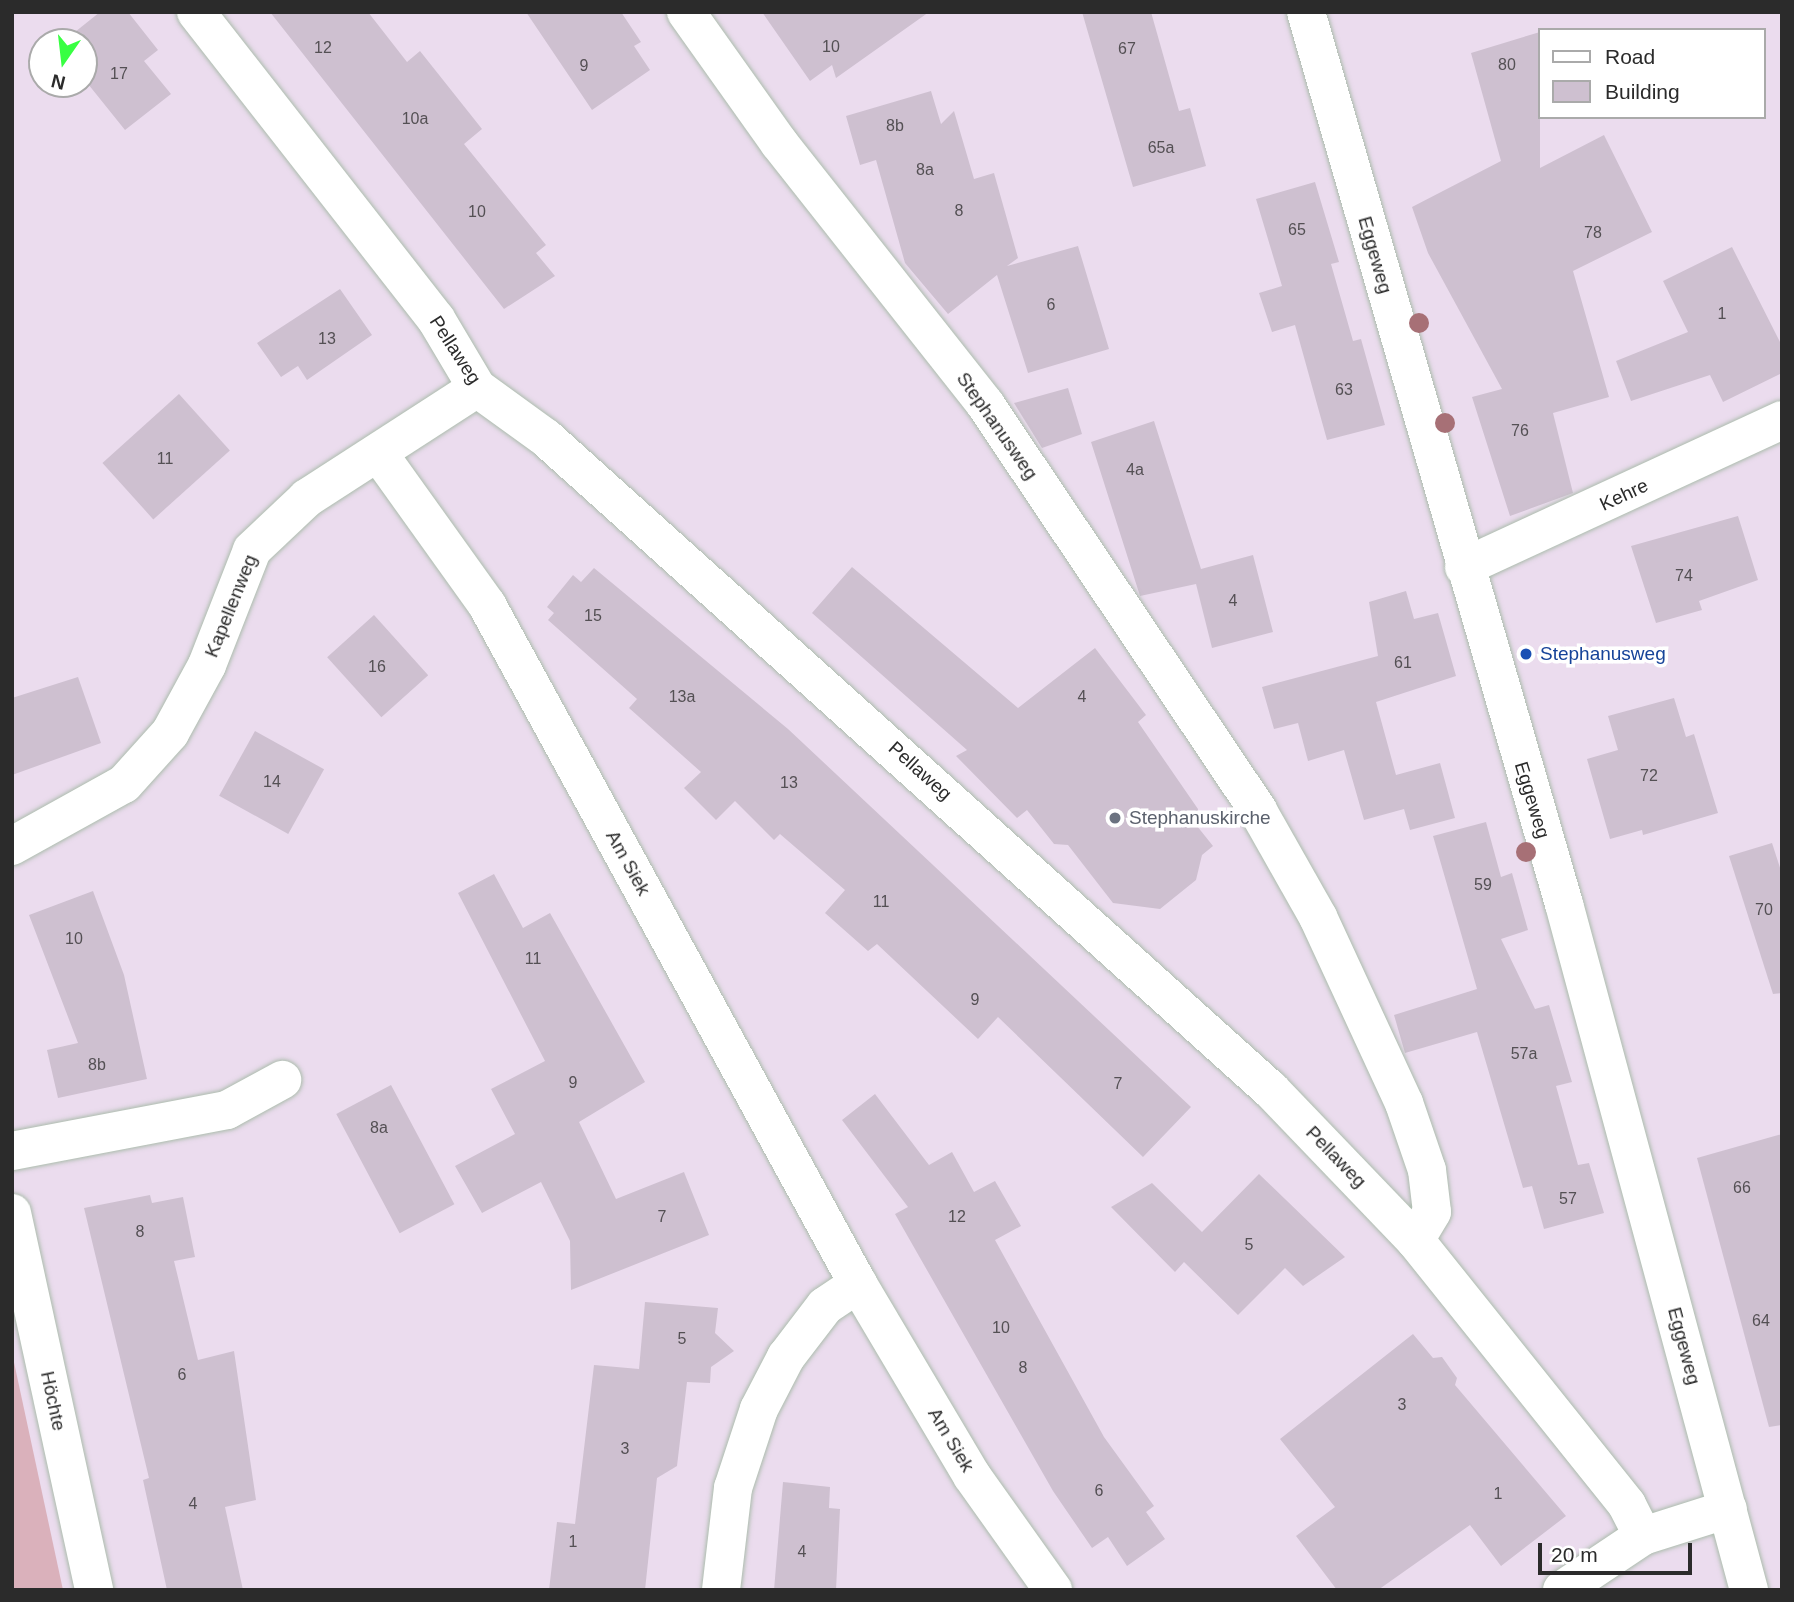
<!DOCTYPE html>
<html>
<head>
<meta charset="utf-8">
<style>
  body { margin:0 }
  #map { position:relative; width:1794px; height:1602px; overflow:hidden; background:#ebdcee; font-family:Arial,sans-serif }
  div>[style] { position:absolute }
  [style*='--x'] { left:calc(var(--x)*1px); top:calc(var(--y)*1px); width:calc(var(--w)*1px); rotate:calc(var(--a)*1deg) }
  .cemetery>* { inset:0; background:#dab1bb }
  .building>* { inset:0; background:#cec0d0; transform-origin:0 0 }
  .roads { filter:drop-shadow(0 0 2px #acbcad) drop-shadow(0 0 2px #acbcad) }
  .minor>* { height:38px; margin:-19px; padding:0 19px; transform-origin:19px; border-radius:19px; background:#fff }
  .trees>* { width:20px; height:20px; margin:-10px; border-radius:50%; background:#a77076 }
  .dots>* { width:19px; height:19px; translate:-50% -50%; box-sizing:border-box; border:4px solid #fff; border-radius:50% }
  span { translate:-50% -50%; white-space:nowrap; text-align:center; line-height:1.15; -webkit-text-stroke:7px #fff; paint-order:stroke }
  .number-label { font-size:16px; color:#545054 }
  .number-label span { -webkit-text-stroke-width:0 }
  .street-label { font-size:19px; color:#2b2b2b }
  .transit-label { font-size:19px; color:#164399 }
  .left { translate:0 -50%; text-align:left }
  .worship-label { font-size:19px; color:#5b616d }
  .frame { position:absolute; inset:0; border:14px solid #2b2b2b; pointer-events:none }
  .legend { position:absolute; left:1538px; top:28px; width:228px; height:91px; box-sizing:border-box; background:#fff; border:2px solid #aaa; margin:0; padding:9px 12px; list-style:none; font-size:21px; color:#2b2b2b }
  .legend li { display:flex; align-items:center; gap:14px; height:35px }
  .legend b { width:35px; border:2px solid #aaa }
  .north { position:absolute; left:28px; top:28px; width:70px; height:70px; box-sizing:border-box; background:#fff; border:2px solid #aaa; border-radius:50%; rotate:194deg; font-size:19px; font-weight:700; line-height:28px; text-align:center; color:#2b2b2b }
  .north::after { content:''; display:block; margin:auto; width:24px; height:32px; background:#38ff42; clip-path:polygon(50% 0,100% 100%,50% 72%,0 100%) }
  .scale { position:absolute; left:1538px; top:1543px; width:154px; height:32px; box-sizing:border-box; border:4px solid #2b2b2b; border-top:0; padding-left:9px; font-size:21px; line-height:24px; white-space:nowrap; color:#2b2b2b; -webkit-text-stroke:5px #fff; paint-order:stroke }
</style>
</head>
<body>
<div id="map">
  <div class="cemetery">
    <div style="clip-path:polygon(12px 1353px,63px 1590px,12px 1590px)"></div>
  </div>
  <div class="building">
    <div style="clip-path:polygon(100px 12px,128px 12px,158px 50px,144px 61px,171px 94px,125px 130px,84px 79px,84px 42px,75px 32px)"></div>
    <div style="clip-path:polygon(270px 12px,368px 12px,407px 62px,420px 51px,482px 129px,464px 144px,546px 245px,536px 253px,555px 276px,504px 309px)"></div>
    <div style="clip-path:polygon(526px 12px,621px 12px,641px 42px,634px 46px,650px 70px,592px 110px)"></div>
    <div style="clip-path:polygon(762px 12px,929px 12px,836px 78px,832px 65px,810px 81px)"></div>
    <div style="clip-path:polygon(1082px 12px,1151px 12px,1179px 111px,1190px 108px,1206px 166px,1133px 187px)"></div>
    <div style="clip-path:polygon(1540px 32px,1540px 168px,1604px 135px,1652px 232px,1573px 271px,1609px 397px,1553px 413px,1573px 493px,1510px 516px,1472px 397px,1502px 389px,1428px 253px,1412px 207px,1501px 161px,1471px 53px)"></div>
    <div style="clip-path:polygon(931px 91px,941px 124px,954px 111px,974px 179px,994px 173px,1018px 258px,1007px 266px,1078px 246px,1109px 349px,1028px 373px,997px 275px,948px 314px,905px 263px,876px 160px,860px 165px,846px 116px)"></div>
    <div style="clip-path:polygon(1315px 182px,1339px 262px,1331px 264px,1353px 341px,1361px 339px,1385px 425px,1327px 440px,1295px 325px,1272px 332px,1259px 293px,1282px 286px,1256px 199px)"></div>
    <div style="clip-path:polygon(1732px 247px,1782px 346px,1782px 373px,1723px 402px,1710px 375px,1631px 401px,1616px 361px,1688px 332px,1663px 281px)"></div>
    <div style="clip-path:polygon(340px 289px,372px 335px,307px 380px,298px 366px,281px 377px,257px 343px)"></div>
    <div style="clip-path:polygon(1068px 388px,1082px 434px,1042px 448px,1014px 403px)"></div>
    <div style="left:179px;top:394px;width:76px;height:103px;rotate:48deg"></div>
    <div style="clip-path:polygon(1154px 421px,1201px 569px,1253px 555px,1273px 632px,1212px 648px,1196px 584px,1140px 596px,1091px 442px)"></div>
    <div style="clip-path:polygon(1738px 516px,1758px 580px,1699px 601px,1702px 610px,1656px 623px,1631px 546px)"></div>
    <div style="clip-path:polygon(852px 567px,1018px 708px,1095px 648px,1146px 715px,1138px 722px,1198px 809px,1197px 826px,1213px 846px,1202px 855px,1196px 880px,1160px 909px,1113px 903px,1068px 845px,1054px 844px,1027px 810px,1017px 818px,956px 756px,967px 750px,812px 613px)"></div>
    <div style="clip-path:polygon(594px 568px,788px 729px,1191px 1107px,1143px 1157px,998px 1017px,978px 1039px,877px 944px,868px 951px,825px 913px,845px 890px,780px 834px,774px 840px,735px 801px,716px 820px,684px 788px,701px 772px,629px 708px,637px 699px,548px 620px,554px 613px,547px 607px,573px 575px,581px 582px)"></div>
    <div style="clip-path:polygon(1406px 591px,1414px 619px,1438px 613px,1456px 676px,1376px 702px,1396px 775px,1440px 763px,1455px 818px,1410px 830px,1404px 809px,1364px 820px,1344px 750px,1308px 761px,1298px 723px,1274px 729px,1262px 687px,1378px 656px,1369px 602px)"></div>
    <div style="left:374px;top:615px;width:81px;height:63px;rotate:48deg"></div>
    <div style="clip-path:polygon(78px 677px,101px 743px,12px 775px,12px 698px)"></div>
    <div style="clip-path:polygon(1674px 698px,1686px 737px,1694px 734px,1718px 813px,1643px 835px,1642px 830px,1610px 839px,1587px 759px,1618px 750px,1608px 716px)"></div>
    <div style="left:255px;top:731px;width:79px;height:74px;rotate:29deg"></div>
    <div style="clip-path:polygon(1486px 822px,1501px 877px,1512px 873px,1528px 930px,1501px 939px,1535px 1009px,1549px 1005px,1572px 1082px,1556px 1086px,1578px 1165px,1589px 1163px,1604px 1213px,1544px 1229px,1532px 1186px,1523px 1188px,1477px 1032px,1405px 1053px,1394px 1015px,1477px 989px,1433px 836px)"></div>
    <div style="clip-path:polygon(1772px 843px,1782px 874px,1782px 993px,1773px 994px,1729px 856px)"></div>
    <div style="clip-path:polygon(494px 874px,523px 928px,550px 913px,645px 1082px,579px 1122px,616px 1199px,684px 1172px,709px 1235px,571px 1290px,570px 1241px,541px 1182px,482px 1213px,455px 1166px,515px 1134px,491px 1089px,545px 1061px,458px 893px)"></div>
    <div style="clip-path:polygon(93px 891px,124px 975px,147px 1079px,58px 1098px,47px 1050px,78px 1043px,29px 915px)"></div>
    <div style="left:391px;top:1085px;width:135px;height:62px;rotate:62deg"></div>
    <div style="clip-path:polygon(875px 1094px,929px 1165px,952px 1152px,974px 1192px,995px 1181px,1021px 1226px,995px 1240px,1104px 1437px,1154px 1506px,1146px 1512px,1165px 1539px,1127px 1566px,1108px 1537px,1092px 1548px,1053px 1491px,895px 1214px,908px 1207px,842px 1120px)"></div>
    <div style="clip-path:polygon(1782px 1134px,1782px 1425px,1769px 1427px,1697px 1158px)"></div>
    <div style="clip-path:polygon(1259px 1174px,1345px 1257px,1303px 1286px,1285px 1268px,1238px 1315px,1184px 1262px,1175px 1272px,1111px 1207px,1152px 1183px,1202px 1232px)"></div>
    <div style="clip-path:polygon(150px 1195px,152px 1203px,183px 1197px,195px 1257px,174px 1261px,198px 1360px,234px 1351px,256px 1500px,225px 1507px,243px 1590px,167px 1590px,143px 1480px,149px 1478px,84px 1208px)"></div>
    <div style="clip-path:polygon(645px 1302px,718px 1308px,715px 1333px,734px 1351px,711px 1367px,710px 1383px,687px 1382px,677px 1466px,657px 1478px,645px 1590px,549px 1590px,557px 1522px,575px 1524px,594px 1365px,639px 1369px)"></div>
    <div style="clip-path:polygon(1413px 1334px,1433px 1358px,1442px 1357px,1457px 1378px,1455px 1385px,1566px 1516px,1501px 1566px,1470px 1525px,1378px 1590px,1337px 1590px,1296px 1536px,1335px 1507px,1280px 1439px)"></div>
    <div style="clip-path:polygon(783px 1482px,830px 1487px,829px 1508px,840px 1509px,836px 1590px,774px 1590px)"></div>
  </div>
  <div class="roads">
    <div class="minor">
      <div style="--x:196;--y:12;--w:390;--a:52"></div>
      <div style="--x:436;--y:319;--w:80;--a:59.3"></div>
      <div style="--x:477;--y:388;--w:85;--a:35.9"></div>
      <div style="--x:546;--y:438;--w:975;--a:41.97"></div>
      <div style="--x:1271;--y:1090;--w:208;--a:46.2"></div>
      <div style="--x:1415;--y:1240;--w:339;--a:51.3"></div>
      <div style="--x:1627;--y:1505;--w:35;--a:63"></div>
      <div style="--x:686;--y:12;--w:161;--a:54.6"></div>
      <div style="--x:779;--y:143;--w:333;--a:51.7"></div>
      <div style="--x:985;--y:404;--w:490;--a:56.1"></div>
      <div style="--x:1258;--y:811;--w:122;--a:60.5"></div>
      <div style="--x:1318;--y:917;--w:205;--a:65.2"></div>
      <div style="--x:1404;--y:1103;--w:71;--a:71.1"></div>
      <div style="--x:1427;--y:1170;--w:42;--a:83.2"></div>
      <div style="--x:1432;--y:1212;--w:33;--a:121"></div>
      <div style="--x:1306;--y:12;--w:929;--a:73.87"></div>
      <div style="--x:1564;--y:904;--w:711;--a:74.91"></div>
      <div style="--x:379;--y:454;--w:186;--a:54.4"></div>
      <div style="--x:487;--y:605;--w:774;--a:61.35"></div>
      <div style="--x:858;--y:1284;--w:223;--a:59.3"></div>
      <div style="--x:972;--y:1476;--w:140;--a:54.6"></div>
      <div style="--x:1464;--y:567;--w:350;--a:-24.8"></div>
      <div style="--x:12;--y:846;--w:128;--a:-29"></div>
      <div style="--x:124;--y:784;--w:69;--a:-48"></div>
      <div style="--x:170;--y:733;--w:77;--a:-61.4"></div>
      <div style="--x:207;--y:665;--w:123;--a:-68.6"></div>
      <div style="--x:252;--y:550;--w:76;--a:-43.4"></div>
      <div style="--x:307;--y:498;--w:202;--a:-32.9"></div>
      <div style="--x:12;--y:1151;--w:219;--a:-10.8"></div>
      <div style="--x:227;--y:1110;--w:63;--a:-28.6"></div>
      <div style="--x:12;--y:1213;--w:386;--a:77.7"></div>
      <div style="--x:721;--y:1590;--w:103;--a:-83.3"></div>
      <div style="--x:733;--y:1488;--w:83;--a:-71.8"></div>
      <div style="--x:759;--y:1409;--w:59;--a:-62.6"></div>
      <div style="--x:786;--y:1357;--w:64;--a:-52.6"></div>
      <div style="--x:825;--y:1306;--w:40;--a:-34"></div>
      <div style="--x:1562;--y:1590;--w:97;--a:-33.7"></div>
      <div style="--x:1643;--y:1536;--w:89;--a:-17.6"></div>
    </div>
  </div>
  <div class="trees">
    <div style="left:1419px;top:323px"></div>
    <div style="left:1445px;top:423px"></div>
    <div style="left:1526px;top:852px"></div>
  </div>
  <div class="dots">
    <div style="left:1526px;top:654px;background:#1a4fb4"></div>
    <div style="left:1115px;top:818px;background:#6b7280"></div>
  </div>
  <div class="number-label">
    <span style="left:831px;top:47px">10</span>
    <span style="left:323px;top:48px">12</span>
    <span style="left:1127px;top:49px">67</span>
    <span style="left:1507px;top:65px">80</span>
    <span style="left:584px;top:66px">9</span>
    <span style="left:119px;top:74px">17</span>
    <span style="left:415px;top:119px">10a</span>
    <span style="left:895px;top:126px">8b</span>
    <span style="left:1161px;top:148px">65a</span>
    <span style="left:925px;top:170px">8a</span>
    <span style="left:959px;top:211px">8</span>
    <span style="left:477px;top:212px">10</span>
    <span style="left:1297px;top:230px">65</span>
    <span style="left:1593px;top:233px">78</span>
    <span style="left:1051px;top:305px">6</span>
    <span style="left:1722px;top:314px">1</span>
    <span style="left:327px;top:339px">13</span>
    <span style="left:1344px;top:390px">63</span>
    <span style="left:1520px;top:431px">76</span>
    <span style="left:165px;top:459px">11</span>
    <span style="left:1135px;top:470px">4a</span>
    <span style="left:1684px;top:576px">74</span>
    <span style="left:1233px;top:601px">4</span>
    <span style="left:593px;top:616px">15</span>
    <span style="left:1403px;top:663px">61</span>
    <span style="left:377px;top:667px">16</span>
    <span style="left:682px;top:697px">13a</span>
    <span style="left:1082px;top:697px">4</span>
    <span style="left:1649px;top:776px">72</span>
    <span style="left:272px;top:782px">14</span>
    <span style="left:789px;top:783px">13</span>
    <span style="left:1483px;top:885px">59</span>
    <span style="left:881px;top:902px">11</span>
    <span style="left:1764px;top:910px">70</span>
    <span style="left:74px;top:939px">10</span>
    <span style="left:533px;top:959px">11</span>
    <span style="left:975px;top:1000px">9</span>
    <span style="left:1524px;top:1054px">57a</span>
    <span style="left:97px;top:1065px">8b</span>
    <span style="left:573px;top:1083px">9</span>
    <span style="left:1118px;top:1084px">7</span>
    <span style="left:379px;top:1128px">8a</span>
    <span style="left:1742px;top:1188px">66</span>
    <span style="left:1568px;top:1199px">57</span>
    <span style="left:662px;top:1217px">7</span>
    <span style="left:957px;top:1217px">12</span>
    <span style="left:140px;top:1232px">8</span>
    <span style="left:1249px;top:1245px">5</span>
    <span style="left:1761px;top:1321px">64</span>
    <span style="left:1001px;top:1328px">10</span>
    <span style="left:682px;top:1339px">5</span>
    <span style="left:1023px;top:1368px">8</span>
    <span style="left:182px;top:1375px">6</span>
    <span style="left:1402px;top:1405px">3</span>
    <span style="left:625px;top:1449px">3</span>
    <span style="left:1099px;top:1491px">6</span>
    <span style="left:1498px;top:1494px">1</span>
    <span style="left:193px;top:1504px">4</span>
    <span style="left:573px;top:1542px">1</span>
    <span style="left:802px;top:1552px">4</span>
  </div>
  <div class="street-label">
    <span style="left:1375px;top:255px;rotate:74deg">Eggeweg</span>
    <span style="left:455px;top:350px;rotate:57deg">Pellaweg</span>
    <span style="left:997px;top:426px;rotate:55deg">Stephanusweg</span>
    <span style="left:1624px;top:495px;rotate:-25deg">Kehre</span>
    <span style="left:231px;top:606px;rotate:-68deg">Kapellenweg</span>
    <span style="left:920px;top:771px;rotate:42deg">Pellaweg</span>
    <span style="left:1532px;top:800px;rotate:73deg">Eggeweg</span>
    <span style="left:628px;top:863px;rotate:61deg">Am Siek</span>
    <span style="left:1336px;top:1157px;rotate:46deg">Pellaweg</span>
    <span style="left:1684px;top:1346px;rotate:75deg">Eggeweg</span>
    <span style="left:53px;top:1401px;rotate:78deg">Höchte</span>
    <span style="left:951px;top:1440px;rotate:59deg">Am Siek</span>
  </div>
  <div class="transit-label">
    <span class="left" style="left:1540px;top:654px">Stephanusweg</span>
  </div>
  <div class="worship-label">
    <span class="left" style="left:1129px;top:818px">Stephanuskirche</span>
  </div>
  <div class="frame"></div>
  <ul class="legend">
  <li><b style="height:9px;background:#fff"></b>Road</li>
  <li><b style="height:19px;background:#cec0d0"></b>Building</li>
  </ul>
  <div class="north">N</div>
  <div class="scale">20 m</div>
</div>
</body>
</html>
